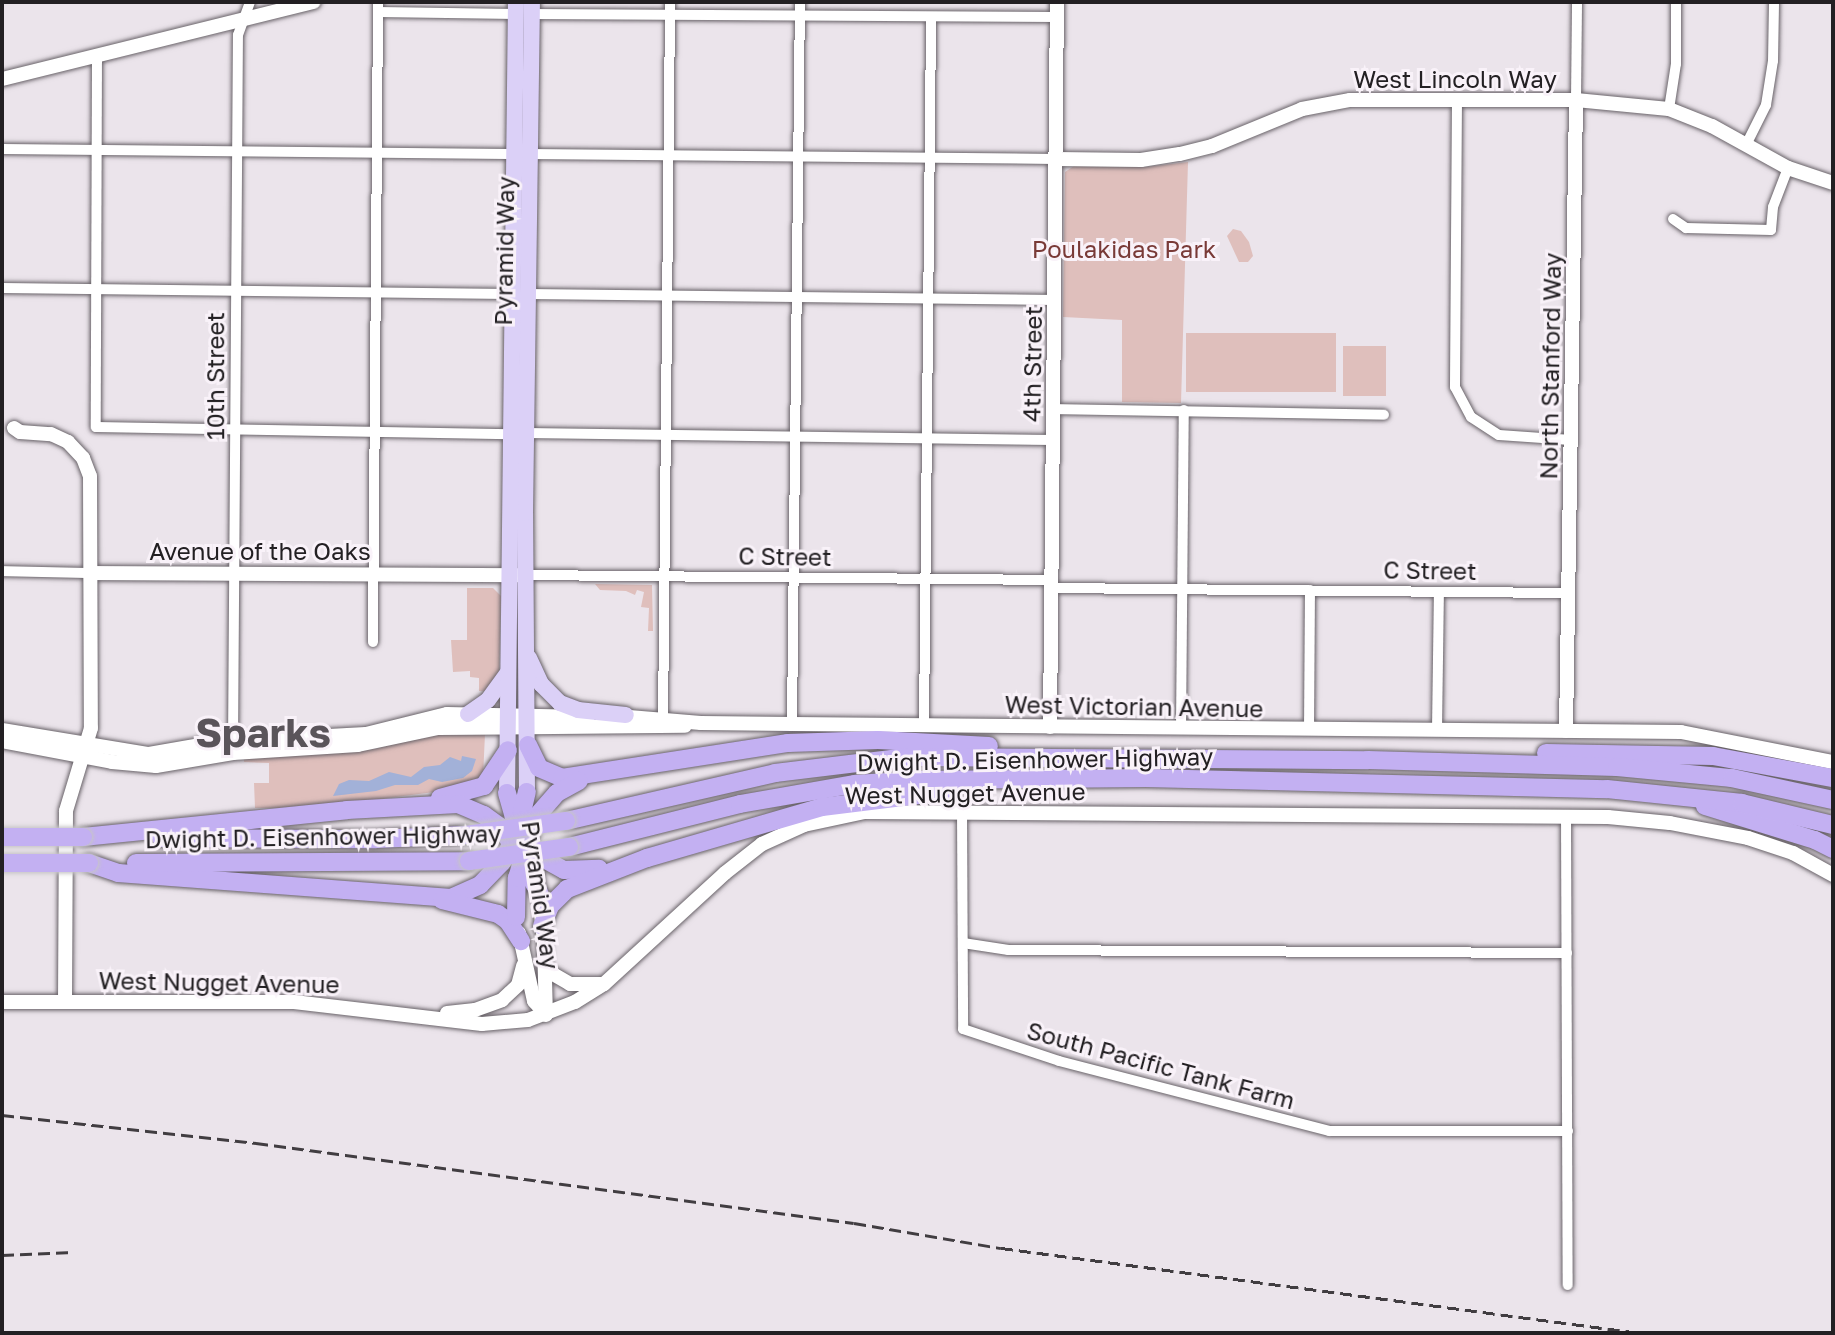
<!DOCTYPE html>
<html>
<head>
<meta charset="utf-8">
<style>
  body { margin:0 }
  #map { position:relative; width:1835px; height:1335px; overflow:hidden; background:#ebe4eb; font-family:"Golos Text",sans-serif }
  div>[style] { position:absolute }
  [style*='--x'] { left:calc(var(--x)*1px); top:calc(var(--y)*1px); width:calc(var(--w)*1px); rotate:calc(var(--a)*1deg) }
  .green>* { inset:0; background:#dfbfbc; transform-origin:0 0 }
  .water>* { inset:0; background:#a2b1d8 }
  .roads { filter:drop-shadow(0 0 2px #686268) drop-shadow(0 0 2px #686268) }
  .street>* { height:10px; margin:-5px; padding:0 5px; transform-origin:5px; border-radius:5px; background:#fff }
  .secondary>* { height:14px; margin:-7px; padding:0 7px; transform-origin:7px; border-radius:7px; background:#fff }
  .primary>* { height:16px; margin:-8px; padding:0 8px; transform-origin:8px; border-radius:8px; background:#dbd0f7 }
  .highway>* { height:18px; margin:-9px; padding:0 9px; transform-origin:9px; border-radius:9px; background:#c3b0f2 }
  .rail>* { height:3px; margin-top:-1.5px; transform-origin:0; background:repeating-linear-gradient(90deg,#413d41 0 12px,transparent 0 18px) }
  .bridges { filter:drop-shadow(0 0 2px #c6c5c6) drop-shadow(0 0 2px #c6c5c6) }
  .highway-bridge>* { height:18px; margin:-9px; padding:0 9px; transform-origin:9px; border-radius:9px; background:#c3b0f2 }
  span { translate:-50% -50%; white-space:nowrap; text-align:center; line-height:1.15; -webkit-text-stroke:6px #f9f2f9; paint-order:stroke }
  .street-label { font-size:24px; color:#232023 }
  .park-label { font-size:24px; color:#793a37 }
  .town-label { font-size:40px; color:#5a545a; font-weight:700 }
  .frame { position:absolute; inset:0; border:4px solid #232023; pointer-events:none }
</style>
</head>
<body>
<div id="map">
  <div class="green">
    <div style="clip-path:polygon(1188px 162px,1181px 403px,1122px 402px,1122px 320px,1063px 317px,1065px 172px,1074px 166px,1145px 167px)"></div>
    <div style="clip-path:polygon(1233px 229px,1241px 231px,1249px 242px,1253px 256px,1248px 262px,1239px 262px,1227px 236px)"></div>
    <div style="left:1186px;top:333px;width:150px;height:59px"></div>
    <div style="left:1343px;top:346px;width:43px;height:50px"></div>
    <div style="clip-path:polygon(595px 584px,652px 585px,653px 631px,648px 631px,649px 608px,641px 607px,644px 592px,637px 590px,635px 595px,626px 591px,600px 590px)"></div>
    <div style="clip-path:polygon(467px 588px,493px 588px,501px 596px,499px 674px,490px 692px,479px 691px,479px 678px,470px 677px,470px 671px,453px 672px,451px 640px,467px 640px)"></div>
    <div style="clip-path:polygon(437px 732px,485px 734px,483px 777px,465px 788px,311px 808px,255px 808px,254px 783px,269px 783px,269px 763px,244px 762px,244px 758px,375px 749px)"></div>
  </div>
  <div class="water">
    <div style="clip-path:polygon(462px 756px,476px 759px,472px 771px,463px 778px,442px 782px,429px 779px,418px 785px,395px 785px,376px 791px,333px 796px,339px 784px,349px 780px,369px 781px,389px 772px,411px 777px,424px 767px,440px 765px,450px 757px,461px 761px)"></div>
  </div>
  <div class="roads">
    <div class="street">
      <div style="--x:378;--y:12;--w:138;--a:0.8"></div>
      <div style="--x:531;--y:14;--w:526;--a:0.33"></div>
      <div style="--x:97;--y:55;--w:372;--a:90.2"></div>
      <div style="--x:96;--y:427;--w:415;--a:1"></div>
      <div style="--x:1457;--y:98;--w:289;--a:90.4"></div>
      <div style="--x:1455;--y:387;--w:34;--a:62"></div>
      <div style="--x:1471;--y:417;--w:33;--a:33"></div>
      <div style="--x:1499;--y:435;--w:72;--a:4"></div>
      <div style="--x:1576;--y:100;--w:98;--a:-89.4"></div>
      <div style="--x:1669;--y:109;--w:46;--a:-81.2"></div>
      <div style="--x:1676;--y:64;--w:62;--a:-90"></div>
      <div style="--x:1746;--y:145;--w:45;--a:-63.4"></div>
      <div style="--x:1766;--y:105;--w:45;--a:-81"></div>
      <div style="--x:1773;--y:61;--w:59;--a:-89"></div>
      <div style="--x:2;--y:149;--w:511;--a:0.56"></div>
      <div style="--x:529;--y:154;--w:527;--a:0.54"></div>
      <div style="--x:1673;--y:219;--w:16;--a:35"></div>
      <div style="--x:1686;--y:228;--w:85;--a:1.3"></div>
      <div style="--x:1771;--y:230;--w:23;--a:-85"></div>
      <div style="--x:1773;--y:207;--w:42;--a:-69"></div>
      <div style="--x:2;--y:288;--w:510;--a:0.67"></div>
      <div style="--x:528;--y:294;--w:527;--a:0.65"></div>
      <div style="--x:1054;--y:409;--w:330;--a:1"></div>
      <div style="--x:526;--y:433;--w:528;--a:0.76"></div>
      <div style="--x:2;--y:571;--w:91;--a:1.3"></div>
      <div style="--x:525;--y:575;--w:527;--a:0.54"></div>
      <div style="--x:1052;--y:588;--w:516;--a:0.56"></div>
      <div style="--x:373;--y:642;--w:640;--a:-89.55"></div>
      <div style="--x:663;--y:724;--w:722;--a:-89.44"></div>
      <div style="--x:792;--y:724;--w:722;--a:-89.37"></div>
      <div style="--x:924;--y:726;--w:708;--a:-89.43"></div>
      <div style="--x:1181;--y:729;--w:319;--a:-89.5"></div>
      <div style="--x:1309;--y:730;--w:140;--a:-89.6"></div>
      <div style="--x:1437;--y:730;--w:138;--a:-89.2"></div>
      <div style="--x:233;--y:745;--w:710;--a:-89.6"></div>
      <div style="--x:238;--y:35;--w:35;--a:-70"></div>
      <div style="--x:962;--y:811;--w:218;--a:89.7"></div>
      <div style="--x:963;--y:1029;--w:101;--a:18.4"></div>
      <div style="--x:1059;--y:1061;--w:279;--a:14.5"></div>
      <div style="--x:1329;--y:1131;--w:239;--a:0"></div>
      <div style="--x:1566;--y:815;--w:470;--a:89.8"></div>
      <div style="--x:963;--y:943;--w:46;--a:8.8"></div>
      <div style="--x:1008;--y:950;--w:559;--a:0.31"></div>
    </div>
    <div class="secondary">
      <div style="--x:2;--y:79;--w:321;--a:-13.9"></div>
      <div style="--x:1056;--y:159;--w:85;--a:0.7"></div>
      <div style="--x:1141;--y:160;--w:39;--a:-9"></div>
      <div style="--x:1180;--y:154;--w:33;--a:-14"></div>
      <div style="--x:1212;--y:146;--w:97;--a:-22.3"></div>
      <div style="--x:1302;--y:109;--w:49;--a:-10.6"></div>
      <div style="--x:1350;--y:100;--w:226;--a:0"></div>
      <div style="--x:1576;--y:100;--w:93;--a:5.5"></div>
      <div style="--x:1669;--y:109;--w:46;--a:21.6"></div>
      <div style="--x:1712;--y:126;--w:87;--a:28.9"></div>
      <div style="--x:1788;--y:168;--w:47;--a:18.4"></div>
      <div style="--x:14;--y:428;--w:7;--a:34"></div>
      <div style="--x:20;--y:432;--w:31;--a:4"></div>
      <div style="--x:51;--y:434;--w:19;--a:25"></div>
      <div style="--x:68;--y:442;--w:22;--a:47"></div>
      <div style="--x:83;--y:458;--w:19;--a:69"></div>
      <div style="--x:90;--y:476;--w:252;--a:89.8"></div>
      <div style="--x:91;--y:728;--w:87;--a:106.8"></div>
      <div style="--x:66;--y:811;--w:191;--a:90.3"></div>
      <div style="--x:93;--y:573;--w:427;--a:0.3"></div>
      <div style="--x:617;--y:716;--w:84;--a:4.8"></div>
      <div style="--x:701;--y:723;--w:91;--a:0.6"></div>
      <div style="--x:792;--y:724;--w:889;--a:0.52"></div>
      <div style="--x:1681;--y:732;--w:155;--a:11.2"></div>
      <div style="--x:1050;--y:727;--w:725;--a:-89.45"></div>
      <div style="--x:2;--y:730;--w:149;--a:9.3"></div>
      <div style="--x:149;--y:754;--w:70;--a:-9.9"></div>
      <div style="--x:218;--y:742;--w:148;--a:-3.1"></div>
      <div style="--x:366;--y:734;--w:83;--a:-13.9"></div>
      <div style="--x:447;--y:714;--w:141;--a:1.2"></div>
      <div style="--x:1566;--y:731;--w:631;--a:-89.09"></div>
      <div style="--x:2;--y:741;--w:112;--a:10.8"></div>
      <div style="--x:112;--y:762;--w:44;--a:5.2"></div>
      <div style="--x:156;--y:766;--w:78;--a:-9.6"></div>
      <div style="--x:233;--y:753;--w:125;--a:-3.7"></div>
      <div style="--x:358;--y:745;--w:82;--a:-12"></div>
      <div style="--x:438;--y:728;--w:247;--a:-0.5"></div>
      <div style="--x:534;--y:848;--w:94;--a:83.9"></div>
      <div style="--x:544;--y:941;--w:74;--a:88.5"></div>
      <div style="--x:519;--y:933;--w:70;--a:77.6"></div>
      <div style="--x:534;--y:1001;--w:18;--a:49"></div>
      <div style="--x:546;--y:970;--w:28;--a:30"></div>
      <div style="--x:570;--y:984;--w:33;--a:0"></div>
      <div style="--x:2;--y:1002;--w:292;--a:0"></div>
      <div style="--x:294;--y:1002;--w:189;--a:6.7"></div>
      <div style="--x:482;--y:1024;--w:46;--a:-5"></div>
      <div style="--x:528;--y:1020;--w:50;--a:-21"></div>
      <div style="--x:575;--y:1002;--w:34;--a:-32"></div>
      <div style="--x:604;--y:984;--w:164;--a:-42.5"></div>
      <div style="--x:725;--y:873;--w:47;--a:-38.1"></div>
      <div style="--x:762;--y:844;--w:46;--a:-24.3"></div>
      <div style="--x:804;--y:825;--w:61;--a:-12.2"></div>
      <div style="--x:864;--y:812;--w:744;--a:0.39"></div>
      <div style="--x:1608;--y:817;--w:62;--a:5.5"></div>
      <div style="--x:1670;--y:823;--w:79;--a:10.9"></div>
      <div style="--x:1748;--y:838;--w:47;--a:18.4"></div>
      <div style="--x:1793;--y:853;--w:46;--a:28.8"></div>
      <div style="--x:447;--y:1013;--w:28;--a:-6"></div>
      <div style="--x:475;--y:1010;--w:29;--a:-20"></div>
      <div style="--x:502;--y:1000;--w:22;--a:-43"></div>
      <div style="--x:518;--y:985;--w:20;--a:-75"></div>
    </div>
    <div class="primary">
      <div style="--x:529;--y:658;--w:29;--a:65"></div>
      <div style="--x:541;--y:684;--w:27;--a:45"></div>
      <div style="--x:560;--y:703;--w:19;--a:21"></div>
      <div style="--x:578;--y:710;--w:48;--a:5.9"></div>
      <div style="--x:468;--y:714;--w:24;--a:-35"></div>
      <div style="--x:488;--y:700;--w:34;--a:-54"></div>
      <div style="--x:527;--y:792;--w:279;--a:-90.4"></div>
      <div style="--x:525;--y:513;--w:511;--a:-89.22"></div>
      <div style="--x:507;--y:793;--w:791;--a:-89.35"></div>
    </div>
    <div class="highway">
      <div style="--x:528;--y:745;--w:25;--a:64"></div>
      <div style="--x:539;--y:768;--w:25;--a:23"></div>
      <div style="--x:562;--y:778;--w:229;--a:-8.8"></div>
      <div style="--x:788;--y:743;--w:90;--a:-1.9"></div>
      <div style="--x:878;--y:740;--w:111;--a:3.1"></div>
      <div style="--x:1546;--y:753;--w:167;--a:1"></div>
      <div style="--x:1713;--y:756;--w:122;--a:10.4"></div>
      <div style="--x:507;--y:793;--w:44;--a:74.1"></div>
      <div style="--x:519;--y:835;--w:25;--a:50"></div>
      <div style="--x:535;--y:854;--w:33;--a:29"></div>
      <div style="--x:564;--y:870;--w:35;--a:-2"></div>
      <div style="--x:440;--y:798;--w:46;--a:-15.3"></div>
      <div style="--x:484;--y:786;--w:43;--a:-56.3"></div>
      <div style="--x:1705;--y:806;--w:115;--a:17.2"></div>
      <div style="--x:1815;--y:840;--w:20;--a:27"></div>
      <div style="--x:566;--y:821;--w:214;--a:-12.9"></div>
      <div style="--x:775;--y:773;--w:134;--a:-6.9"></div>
      <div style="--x:908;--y:757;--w:460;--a:0.4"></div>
      <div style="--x:1368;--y:760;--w:249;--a:1.6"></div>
      <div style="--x:1617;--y:767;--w:116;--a:5.5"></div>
      <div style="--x:1732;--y:778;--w:103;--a:12.3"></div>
      <div style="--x:83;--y:837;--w:265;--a:-5.8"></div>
      <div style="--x:347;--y:810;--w:111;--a:-3.1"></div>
      <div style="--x:458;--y:804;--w:28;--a:23"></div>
      <div style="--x:484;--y:815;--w:22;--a:36"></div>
      <div style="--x:502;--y:828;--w:74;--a:60"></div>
      <div style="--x:161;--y:838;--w:215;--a:0.3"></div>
      <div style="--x:376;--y:839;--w:90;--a:-2.5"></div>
      <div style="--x:569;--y:847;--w:176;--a:-14.1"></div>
      <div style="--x:740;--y:804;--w:117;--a:-9.9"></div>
      <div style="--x:855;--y:784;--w:66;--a:-3.5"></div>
      <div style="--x:921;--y:780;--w:225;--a:-0.5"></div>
      <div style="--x:1146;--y:778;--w:461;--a:1.4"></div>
      <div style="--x:1607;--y:789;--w:136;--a:5.9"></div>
      <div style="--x:1742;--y:803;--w:94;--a:13.6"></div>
      <div style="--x:89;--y:863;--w:31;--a:19"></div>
      <div style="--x:118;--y:873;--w:334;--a:4.3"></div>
      <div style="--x:451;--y:898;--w:32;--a:-24"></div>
      <div style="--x:480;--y:885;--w:32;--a:-46"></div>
      <div style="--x:502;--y:862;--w:36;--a:-63"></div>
      <div style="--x:518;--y:830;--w:39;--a:-77"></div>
      <div style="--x:136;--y:863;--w:333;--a:-0.3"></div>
      <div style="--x:442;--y:900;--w:58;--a:14"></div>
      <div style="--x:498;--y:914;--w:12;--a:35"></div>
      <div style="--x:508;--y:921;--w:24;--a:57"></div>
      <div style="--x:516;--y:917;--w:39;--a:-89"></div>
      <div style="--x:517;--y:878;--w:64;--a:-72.7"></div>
      <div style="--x:536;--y:817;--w:32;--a:-49"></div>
      <div style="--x:557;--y:793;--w:25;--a:-29"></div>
      <div style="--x:542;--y:926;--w:22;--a:-68"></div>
      <div style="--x:550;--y:906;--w:24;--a:-45"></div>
      <div style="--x:567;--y:889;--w:86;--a:-21.2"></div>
      <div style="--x:647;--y:858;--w:182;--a:-16.2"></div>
      <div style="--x:822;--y:807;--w:132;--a:-7"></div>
    </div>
  </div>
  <div class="rail">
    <div style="--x:2;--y:1115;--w:256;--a:6.3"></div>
    <div style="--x:256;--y:1143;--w:603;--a:7.62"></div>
    <div style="--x:854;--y:1223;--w:149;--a:9.7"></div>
    <div style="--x:1001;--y:1248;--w:645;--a:7.58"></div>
    <div style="--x:2;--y:1255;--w:71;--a:-2.4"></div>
  </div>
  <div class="bridges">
    <div class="highway-bridge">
      <div style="--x:466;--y:835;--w:101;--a:-8"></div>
      <div style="--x:2;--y:837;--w:81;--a:0"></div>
      <div style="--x:469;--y:861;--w:101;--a:-8"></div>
      <div style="--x:2;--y:863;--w:87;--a:0"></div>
    </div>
  </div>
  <div class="street-label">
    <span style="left:1455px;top:79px">West Lincoln Way</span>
    <span style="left:504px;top:251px;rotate:-89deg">Pyramid Way</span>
    <span style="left:1032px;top:364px;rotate:-89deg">4th Street</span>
    <span style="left:1550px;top:366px;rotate:-89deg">North Stanford Way</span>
    <span style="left:215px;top:376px;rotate:-90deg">10th Street</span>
    <span style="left:260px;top:551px">Avenue of the Oaks</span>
    <span style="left:785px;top:556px;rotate:1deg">C Street</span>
    <span style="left:1430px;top:570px;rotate:1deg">C Street</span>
    <span style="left:1134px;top:706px;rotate:1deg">West Victorian Avenue</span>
    <span style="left:1035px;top:759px;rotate:-1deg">Dwight D. Eisenhower Highway</span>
    <span style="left:965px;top:793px;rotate:-1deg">West Nugget Avenue</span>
    <span style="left:323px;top:836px;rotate:-1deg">Dwight D. Eisenhower Highway</span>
    <span style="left:541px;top:895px;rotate:82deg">Pyramid Way</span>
    <span style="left:219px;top:982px;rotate:1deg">West Nugget Avenue</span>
    <span style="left:1161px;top:1065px;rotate:15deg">South Pacific Tank Farm</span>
  </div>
  <div class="park-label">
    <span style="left:1124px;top:249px">Poulakidas Park</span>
  </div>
  <div class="town-label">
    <span style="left:263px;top:732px">Sparks</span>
  </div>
  <div class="frame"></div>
</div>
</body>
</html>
